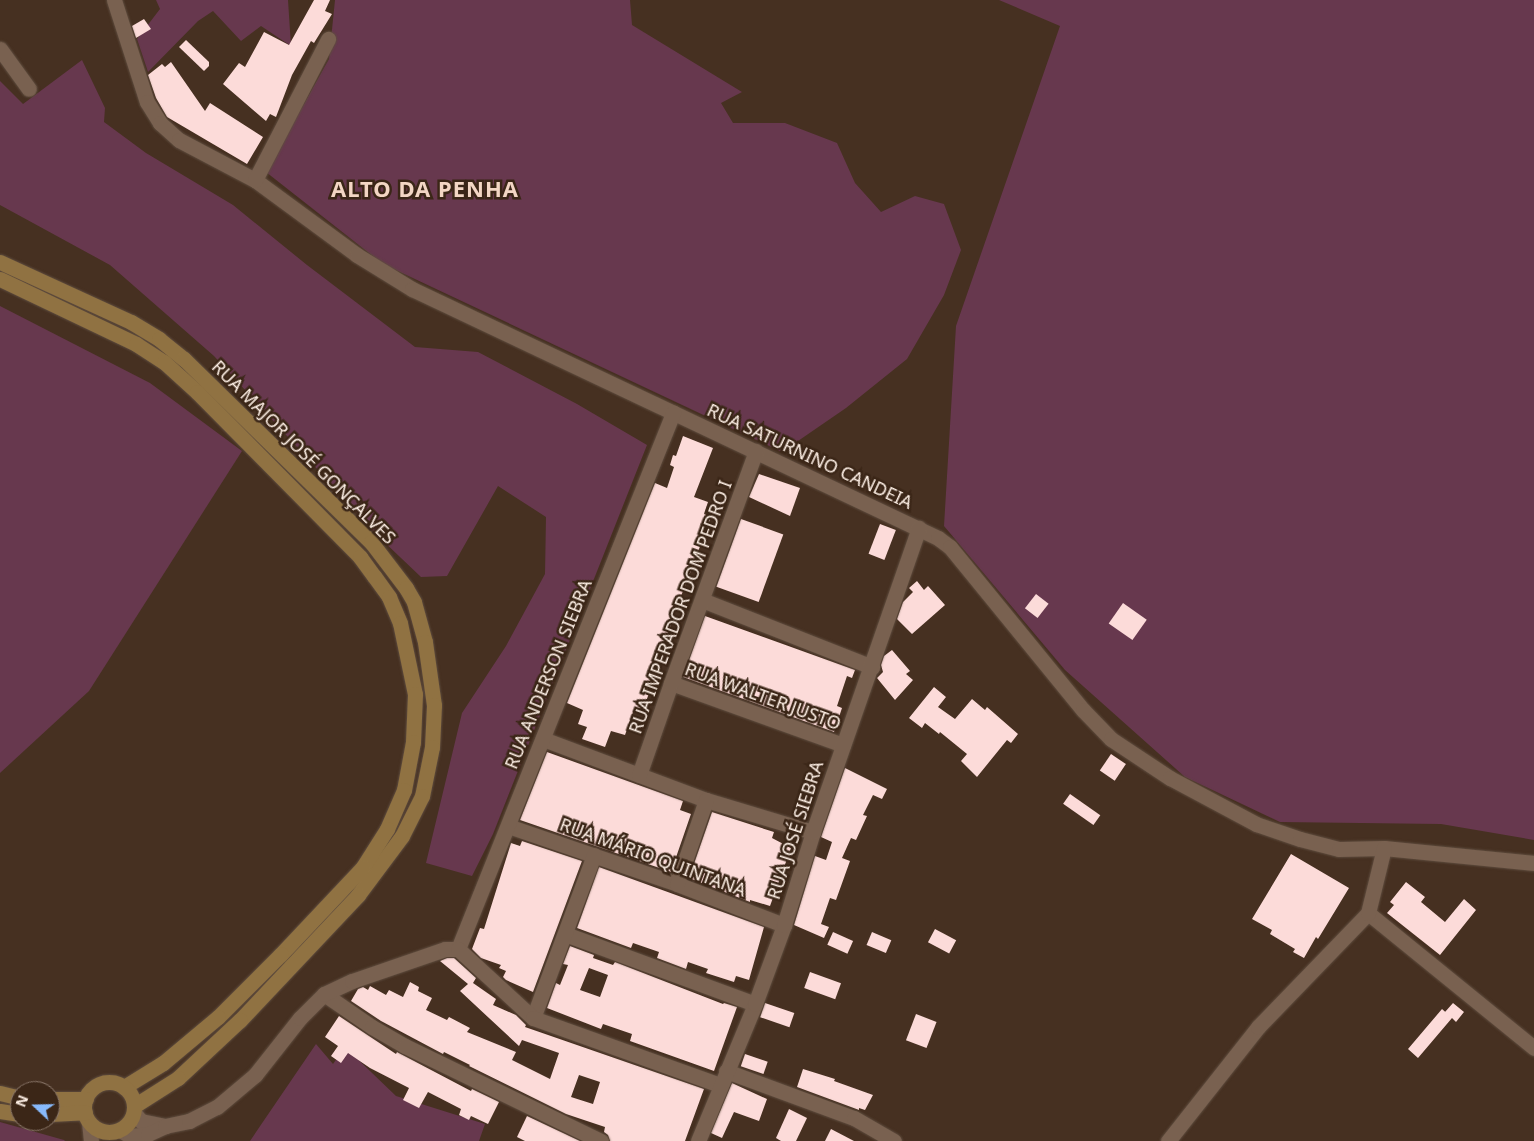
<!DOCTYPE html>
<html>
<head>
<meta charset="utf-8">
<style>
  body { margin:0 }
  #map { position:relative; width:1534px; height:1141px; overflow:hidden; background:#463021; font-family:"Noto Sans",sans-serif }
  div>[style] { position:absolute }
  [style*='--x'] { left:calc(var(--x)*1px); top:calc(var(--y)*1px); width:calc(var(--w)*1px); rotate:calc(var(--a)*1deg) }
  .green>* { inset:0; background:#67384e }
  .building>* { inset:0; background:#fcdbd9; transform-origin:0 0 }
  .roads { filter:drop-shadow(0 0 1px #5e4c3e) drop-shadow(0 0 1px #5e4c3e) }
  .street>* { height:15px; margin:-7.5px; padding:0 7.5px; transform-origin:7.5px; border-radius:7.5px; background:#796150 }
  .secondary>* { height:15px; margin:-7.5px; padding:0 7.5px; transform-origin:7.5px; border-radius:7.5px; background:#907242 }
  .secondary>.ring { margin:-7.5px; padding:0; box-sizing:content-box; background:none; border:15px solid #907242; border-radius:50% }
  span { translate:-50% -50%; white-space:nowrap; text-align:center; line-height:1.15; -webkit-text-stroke:5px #3b2617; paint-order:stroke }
  .street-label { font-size:18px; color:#fdefe5 }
  .district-label { font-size:22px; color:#f3d6c4; font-weight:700; letter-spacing:1px }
  .north { position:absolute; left:10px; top:1081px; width:50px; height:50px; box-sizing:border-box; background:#3b2617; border:1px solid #897669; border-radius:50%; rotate:291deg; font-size:14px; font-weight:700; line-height:20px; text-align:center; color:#fdefe5 }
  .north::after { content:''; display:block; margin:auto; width:18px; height:22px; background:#88bafc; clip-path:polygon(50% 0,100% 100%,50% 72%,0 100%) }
</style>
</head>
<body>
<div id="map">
  <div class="green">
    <div style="clip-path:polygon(156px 0,288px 0,291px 46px,261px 26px,241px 41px,213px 11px,198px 21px,148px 72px,137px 39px,160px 9px)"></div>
    <div style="clip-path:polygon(335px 0,630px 0,632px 25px,742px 92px,721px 103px,733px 123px,785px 123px,837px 143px,855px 183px,881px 212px,915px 196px,944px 204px,961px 250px,944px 295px,907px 359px,846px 408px,782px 452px,383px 264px,266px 172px,329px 59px)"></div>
    <div style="clip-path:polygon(999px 0,1534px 0,1534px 840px,1441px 824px,1280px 822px,1185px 777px,1065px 670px,944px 526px,956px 326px,1060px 26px)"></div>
    <div style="clip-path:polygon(82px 60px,105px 108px,104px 122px,146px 153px,233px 205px,307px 265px,415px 347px,478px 352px,577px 404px,647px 445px,493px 834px,472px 876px,426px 863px,462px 713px,506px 646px,545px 574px,546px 517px,498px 486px,447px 576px,421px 577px,380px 538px,214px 356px,110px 265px,0 205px,0 81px,23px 104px)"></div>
    <div style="clip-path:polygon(0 306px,150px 383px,242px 451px,89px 691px,0 773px)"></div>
    <div style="clip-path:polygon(316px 1044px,333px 1064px,345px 1047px,396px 1096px,485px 1124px,479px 1141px,250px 1141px)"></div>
    <div style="clip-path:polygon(0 1122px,64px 1140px,65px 1141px,0 1141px)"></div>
  </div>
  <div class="building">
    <div style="clip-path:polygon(314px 0,330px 0,325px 11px,332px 14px,314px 43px,311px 41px,292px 75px,276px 117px,270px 114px,266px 121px,223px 84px,239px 63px,245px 67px,264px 32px,289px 45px)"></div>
    <div style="clip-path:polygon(144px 19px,151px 29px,136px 38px,132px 26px)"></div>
    <div style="clip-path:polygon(186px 40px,209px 62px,209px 66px,204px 71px,179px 47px)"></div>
    <div style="clip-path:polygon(171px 62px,205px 111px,210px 103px,263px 137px,247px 164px,167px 117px,156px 98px,148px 75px,162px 64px,165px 67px)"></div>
    <div style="clip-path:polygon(683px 436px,713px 448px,694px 497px,708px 502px,704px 514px,711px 517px,684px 589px,680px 598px,676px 597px,670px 616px,674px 617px,660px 656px,663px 656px,642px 712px,634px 709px,625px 735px,611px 731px,605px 747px,582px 739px,587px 727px,578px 724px,583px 710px,567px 703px,655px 483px,667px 488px,674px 467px,670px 465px,673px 455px,676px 456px)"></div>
    <div style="clip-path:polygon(759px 474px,800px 488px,790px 516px,749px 497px)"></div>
    <div style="left:741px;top:519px;width:45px;height:72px;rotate:20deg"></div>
    <div style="left:880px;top:524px;width:17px;height:32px;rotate:21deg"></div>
    <div style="clip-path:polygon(917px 581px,924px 590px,928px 586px,945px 605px,912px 634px,897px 619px,903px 602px,913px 592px,909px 588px)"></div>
    <div style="left:1036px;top:594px;width:16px;height:18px;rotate:38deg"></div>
    <div style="left:1123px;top:603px;width:29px;height:25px;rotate:35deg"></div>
    <div style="clip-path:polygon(705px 616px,855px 670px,852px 678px,847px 676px,837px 706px,842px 708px,834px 732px,683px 677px)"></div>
    <div style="clip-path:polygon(892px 650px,910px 671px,906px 674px,913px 680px,895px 700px,877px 678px,883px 672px,881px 665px,884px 656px)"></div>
    <div style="clip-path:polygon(934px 687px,946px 697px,938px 707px,955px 719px,972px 699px,985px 710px,987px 707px,1018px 734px,1011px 743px,1007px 740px,977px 777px,961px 761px,967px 754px,940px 732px,939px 734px,925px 723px,922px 728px,909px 718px)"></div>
    <div style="clip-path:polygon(547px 752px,683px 801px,680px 810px,691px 814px,671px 872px,520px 820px)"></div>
    <div style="left:1111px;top:754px;width:18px;height:20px;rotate:34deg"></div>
    <div style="clip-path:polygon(845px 768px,887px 789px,882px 799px,873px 795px,863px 815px,867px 816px,856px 840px,851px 838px,842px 858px,850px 861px,836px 900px,830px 898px,821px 924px,829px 927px,824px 938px,794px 925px,815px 856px,826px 860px,832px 842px,821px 837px)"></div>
    <div style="left:1070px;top:794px;width:37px;height:12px;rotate:35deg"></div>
    <div style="clip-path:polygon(712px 812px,774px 832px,772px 838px,791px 848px,770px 906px,750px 900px,750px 902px,689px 878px)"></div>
    <div style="clip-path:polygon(522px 841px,582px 861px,533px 992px,506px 980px,503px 977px,506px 971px,499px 968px,501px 965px,481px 958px,472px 949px,480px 928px,484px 929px,511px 843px,520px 846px)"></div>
    <div style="clip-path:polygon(1291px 854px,1349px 888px,1318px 939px,1316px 937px,1304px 958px,1293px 952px,1295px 949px,1270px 934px,1272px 930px,1252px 919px)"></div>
    <div style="clip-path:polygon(599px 867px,764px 927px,749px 980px,736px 976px,734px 982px,706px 973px,708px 969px,688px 962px,686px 969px,657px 958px,659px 952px,633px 943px,631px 948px,577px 928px)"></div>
    <div style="clip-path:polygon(1406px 882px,1425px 897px,1421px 902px,1445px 922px,1464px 899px,1476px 910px,1440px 955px,1387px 913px,1394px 905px,1390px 902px)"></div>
    <div style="left:935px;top:929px;width:24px;height:15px;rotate:28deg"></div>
    <div style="left:833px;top:932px;width:22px;height:14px;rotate:24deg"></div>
    <div style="left:872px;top:932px;width:21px;height:14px;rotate:23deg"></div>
    <div style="clip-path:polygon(evenodd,570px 946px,594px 955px,593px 958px,613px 965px,615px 962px,723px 1004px,724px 1003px,737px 1007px,714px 1071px,630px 1041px,632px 1034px,603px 1024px,601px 1029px,547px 1008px,556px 983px,560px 985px,568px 965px,563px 964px,570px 946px,589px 968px,608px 975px,600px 997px,580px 990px,589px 968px)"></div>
    <div style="clip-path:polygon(evenodd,447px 958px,454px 958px,476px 978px,473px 983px,496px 999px,493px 1005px,516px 1015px,526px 1025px,525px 1027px,704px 1089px,685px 1141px,610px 1141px,608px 1135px,604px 1132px,605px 1127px,566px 1114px,469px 1066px,470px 1065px,444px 1052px,443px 1054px,381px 1021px,351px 1001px,358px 989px,363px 987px,368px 990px,370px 986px,386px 995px,389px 990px,403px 997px,410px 982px,419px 987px,418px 991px,432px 998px,426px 1010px,447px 1020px,449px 1017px,470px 1028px,467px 1032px,516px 1052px,512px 1060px,550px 1079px,559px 1053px,522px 1040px,519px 1046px,460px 991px,468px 984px,440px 961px,447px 958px,579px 1075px,600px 1082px,593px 1104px,571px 1097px,579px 1075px)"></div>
    <div style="left:810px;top:972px;width:33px;height:17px;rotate:20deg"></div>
    <div style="left:765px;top:1003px;width:31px;height:15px;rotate:19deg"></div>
    <div style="clip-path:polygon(1453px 1003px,1464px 1012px,1456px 1022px,1452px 1018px,1418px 1058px,1408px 1049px,1442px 1009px,1451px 1017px,1445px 1012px)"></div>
    <div style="left:916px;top:1014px;width:22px;height:28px;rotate:21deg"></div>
    <div style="clip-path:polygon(339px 1016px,396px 1054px,397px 1052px,471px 1091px,472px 1089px,499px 1102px,488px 1124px,471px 1116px,469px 1120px,459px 1115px,461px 1109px,428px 1092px,419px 1108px,403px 1100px,409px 1088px,370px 1068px,348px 1053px,341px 1063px,331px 1056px,338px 1046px,325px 1037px)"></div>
    <div style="left:745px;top:1054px;width:24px;height:13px;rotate:19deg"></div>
    <div style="clip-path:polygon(803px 1069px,835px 1079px,834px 1081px,873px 1095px,865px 1110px,859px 1108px,859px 1110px,797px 1087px)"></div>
    <div style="clip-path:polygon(732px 1083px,767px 1099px,759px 1121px,734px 1112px,722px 1138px,711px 1133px)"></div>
    <div style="clip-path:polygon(789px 1109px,807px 1118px,796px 1141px,781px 1141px,776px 1138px)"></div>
    <div style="clip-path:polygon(527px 1116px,580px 1141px,525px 1141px,517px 1137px)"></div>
    <div style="clip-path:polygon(831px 1129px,854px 1141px,825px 1141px)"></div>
  </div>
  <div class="roads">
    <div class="street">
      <div style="--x:114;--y:0;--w:107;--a:72.1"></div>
      <div style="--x:147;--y:102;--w:25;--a:58"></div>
      <div style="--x:160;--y:123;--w:25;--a:42"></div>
      <div style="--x:179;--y:140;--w:86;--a:27.8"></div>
      <div style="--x:255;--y:180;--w:127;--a:36.3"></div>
      <div style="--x:357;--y:255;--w:65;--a:31.7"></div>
      <div style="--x:412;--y:289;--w:582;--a:25.33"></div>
      <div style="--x:938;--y:538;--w:15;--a:37"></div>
      <div style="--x:950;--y:547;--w:210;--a:50.8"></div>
      <div style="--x:1083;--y:710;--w:40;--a:46"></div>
      <div style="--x:1111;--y:739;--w:71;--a:33.5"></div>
      <div style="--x:1170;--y:778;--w:98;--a:28.1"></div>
      <div style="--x:1256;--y:824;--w:46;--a:18.8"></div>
      <div style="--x:1300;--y:839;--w:40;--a:14.4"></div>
      <div style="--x:1339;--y:849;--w:45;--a:-1.3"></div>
      <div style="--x:1384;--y:848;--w:151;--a:5.7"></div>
      <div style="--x:0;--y:49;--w:49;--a:54.1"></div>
      <div style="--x:255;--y:180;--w:159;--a:-62.6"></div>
      <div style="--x:702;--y:600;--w:183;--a:21.5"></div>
      <div style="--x:671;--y:683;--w:183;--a:19.8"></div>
      <div style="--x:543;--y:739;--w:174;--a:20.5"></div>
      <div style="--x:706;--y:800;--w:112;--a:16.7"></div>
      <div style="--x:639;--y:775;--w:97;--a:-70.8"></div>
      <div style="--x:671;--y:683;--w:247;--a:-69.9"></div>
      <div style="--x:508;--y:826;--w:179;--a:18.9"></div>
      <div style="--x:677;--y:884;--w:115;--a:21"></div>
      <div style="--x:677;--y:884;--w:89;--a:-71"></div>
      <div style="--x:1368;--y:913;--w:214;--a:39.1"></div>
      <div style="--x:565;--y:934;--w:202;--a:20.2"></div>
      <div style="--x:458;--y:949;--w:578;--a:-68.14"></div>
      <div style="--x:324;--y:994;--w:58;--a:34.5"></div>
      <div style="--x:372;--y:1027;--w:38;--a:30"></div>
      <div style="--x:405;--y:1046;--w:218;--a:25.9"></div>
      <div style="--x:533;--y:1018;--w:174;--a:-69.5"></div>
      <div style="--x:726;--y:1071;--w:136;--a:20.2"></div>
      <div style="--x:854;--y:1118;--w:46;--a:29.9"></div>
      <div style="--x:134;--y:1113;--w:11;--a:49"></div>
      <div style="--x:141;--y:1121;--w:25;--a:12"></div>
      <div style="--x:89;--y:1122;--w:19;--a:84"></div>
      <div style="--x:120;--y:1130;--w:12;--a:31"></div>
      <div style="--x:130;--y:1136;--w:18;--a:-6"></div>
      <div style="--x:148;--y:1134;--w:19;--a:-25"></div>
      <div style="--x:165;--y:1126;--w:25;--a:-12"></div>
      <div style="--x:189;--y:1121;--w:31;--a:-27"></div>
      <div style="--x:217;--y:1107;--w:50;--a:-40.1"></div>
      <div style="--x:255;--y:1075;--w:73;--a:-51.7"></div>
      <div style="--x:300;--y:1018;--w:34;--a:-45"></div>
      <div style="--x:324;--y:994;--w:31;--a:-25"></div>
      <div style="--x:352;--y:981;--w:98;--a:-19"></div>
      <div style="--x:445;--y:949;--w:13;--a:0"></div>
      <div style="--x:458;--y:949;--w:102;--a:42.6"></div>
      <div style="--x:533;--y:1018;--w:199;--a:19.7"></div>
      <div style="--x:698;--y:1141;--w:148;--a:-67.4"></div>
      <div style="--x:755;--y:1004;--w:84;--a:-69.8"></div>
      <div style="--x:784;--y:925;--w:97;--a:-72.7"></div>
      <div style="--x:813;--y:832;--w:322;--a:-70.8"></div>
      <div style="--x:1168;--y:1141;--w:145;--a:-51.7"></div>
      <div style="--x:1258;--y:1027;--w:158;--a:-46"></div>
      <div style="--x:1368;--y:913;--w:67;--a:-76.2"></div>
    </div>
    <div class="secondary">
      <div style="--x:0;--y:262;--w:144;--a:24.6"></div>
      <div style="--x:131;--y:322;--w:33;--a:31"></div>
      <div style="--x:159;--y:339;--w:32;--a:39"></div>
      <div style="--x:184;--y:359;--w:262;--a:44.4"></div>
      <div style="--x:371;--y:542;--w:58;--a:52.7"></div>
      <div style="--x:406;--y:588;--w:16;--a:60"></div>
      <div style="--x:414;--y:602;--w:41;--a:74.6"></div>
      <div style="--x:425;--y:642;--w:64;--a:81.9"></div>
      <div style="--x:434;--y:705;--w:42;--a:92.7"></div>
      <div style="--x:432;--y:747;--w:50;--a:101.5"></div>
      <div style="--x:422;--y:796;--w:45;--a:116.6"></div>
      <div style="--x:402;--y:836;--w:74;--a:126.7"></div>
      <div style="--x:358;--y:895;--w:172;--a:133.3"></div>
      <div style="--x:240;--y:1020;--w:85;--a:136.9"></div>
      <div style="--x:178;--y:1078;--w:52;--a:147.5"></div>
      <div style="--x:0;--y:279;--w:151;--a:25.5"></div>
      <div style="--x:136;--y:344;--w:33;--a:33"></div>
      <div style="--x:164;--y:362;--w:45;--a:42.3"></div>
      <div style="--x:197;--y:392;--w:232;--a:45.3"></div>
      <div style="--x:360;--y:557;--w:24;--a:54"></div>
      <div style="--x:374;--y:576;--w:26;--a:54"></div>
      <div style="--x:389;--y:597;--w:28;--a:67"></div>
      <div style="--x:400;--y:623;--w:73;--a:78.1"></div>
      <div style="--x:415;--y:694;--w:48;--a:92.4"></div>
      <div style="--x:413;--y:742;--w:49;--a:100.6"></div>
      <div style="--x:404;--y:790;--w:43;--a:113.6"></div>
      <div style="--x:387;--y:829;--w:45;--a:122.3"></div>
      <div style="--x:363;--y:867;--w:120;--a:133.3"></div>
      <div style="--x:281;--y:954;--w:89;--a:135"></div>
      <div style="--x:218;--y:1017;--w:72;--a:140.1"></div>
      <div style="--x:163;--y:1063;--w:46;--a:148.4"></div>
      <div class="ring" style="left:84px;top:1082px;width:35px;height:35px"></div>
      <div style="--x:0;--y:1093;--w:21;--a:14"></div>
      <div style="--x:50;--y:1099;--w:36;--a:0"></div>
      <div style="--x:0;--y:1111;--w:20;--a:9"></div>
      <div style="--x:50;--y:1114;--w:35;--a:-3"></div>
    </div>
  </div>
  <div class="street-label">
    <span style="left:304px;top:452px;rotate:45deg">RUA MAJOR JOSÉ GONÇALVES</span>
    <span style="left:810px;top:456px;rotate:25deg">RUA SATURNINO CANDEIA</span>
    <span style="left:680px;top:607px;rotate:-70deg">RUA IMPERADOR DOM PEDRO I</span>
    <span style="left:548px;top:674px;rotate:-68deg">RUA ANDERSON SIEBRA</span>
    <span style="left:763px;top:696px;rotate:20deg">RUA WALTER JUSTO</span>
    <span style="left:795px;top:830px;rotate:-72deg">RUA JOSÉ SIEBRA</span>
    <span style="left:653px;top:857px;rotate:20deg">RUA MÁRIO QUINTANA</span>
  </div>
  <div class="district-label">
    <span style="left:425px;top:189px">ALTO DA PENHA</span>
  </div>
  <div class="north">N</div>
</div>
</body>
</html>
